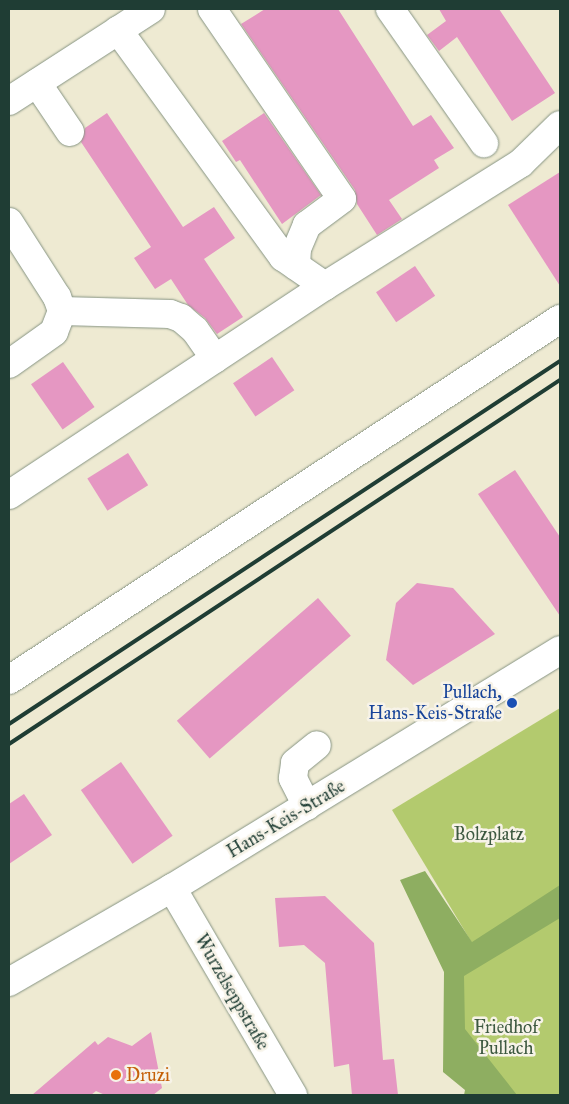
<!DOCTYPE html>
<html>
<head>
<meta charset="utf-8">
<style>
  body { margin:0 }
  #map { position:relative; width:569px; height:1104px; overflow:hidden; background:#eeead2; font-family:"IM FELL Great Primer",serif }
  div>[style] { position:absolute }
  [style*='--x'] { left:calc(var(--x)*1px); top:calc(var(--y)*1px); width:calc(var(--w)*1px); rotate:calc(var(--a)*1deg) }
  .green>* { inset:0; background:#b3ca6e }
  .forest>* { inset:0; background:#8eae61 }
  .building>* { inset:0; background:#e597c2; transform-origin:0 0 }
  .roads { filter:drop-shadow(0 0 1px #869483) drop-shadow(0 0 1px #869483) }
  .minor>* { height:28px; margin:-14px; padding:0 14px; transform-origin:14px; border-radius:14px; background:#fff }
  .rail>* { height:4px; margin:-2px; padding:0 2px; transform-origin:2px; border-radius:2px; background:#1f3d34 }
  .dots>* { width:14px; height:14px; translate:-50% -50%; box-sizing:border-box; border:2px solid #f7f3e8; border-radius:50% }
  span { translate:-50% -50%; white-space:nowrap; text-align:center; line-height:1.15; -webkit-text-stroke:5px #f7f3e8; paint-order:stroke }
  .transit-label { font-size:18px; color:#164399 }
  .right { translate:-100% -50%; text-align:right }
  .street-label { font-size:18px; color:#1f3d34 }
  .park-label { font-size:18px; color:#3d5940 }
  .food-label { font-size:18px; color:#c56008 }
  .left { translate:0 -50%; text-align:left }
  .frame { position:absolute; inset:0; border:10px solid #1f3d34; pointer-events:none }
</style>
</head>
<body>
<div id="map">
  <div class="green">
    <div style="clip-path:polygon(560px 708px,560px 886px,472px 943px,392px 810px)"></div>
    <div style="clip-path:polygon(560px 895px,560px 1095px,483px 1095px,450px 1059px,456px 964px)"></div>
  </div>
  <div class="forest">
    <div style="clip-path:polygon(425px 871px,472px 942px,560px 885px,560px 918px,464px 976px,465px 1029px,517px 1095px,464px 1095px,465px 1090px,443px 1072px,444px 972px,400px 880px)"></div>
  </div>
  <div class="building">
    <div style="clip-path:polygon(265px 9px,338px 9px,413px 126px,431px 115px,454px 148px,434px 160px,439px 168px,389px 200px,402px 219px,377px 235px,357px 204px,355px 190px,241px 24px)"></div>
    <div style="clip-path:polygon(439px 9px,499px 9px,555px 93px,512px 121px,457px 37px,439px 51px,427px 35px,446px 21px)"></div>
    <div style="clip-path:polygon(107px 113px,183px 227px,214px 207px,235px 238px,204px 259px,243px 317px,217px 334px,205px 318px,188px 305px,171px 279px,155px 289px,134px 258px,151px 247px,81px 142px,85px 128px)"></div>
    <div style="clip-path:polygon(264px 113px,321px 195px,282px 224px,240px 160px,236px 162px,222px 141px)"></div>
    <div style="clip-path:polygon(560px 172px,560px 286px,508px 205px)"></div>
    <div style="left:415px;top:266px;width:36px;height:47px;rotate:56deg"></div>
    <div style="left:272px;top:357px;width:40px;height:47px;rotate:56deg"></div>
    <div style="left:63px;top:362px;width:55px;height:39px;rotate:55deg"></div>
    <div style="left:128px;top:453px;width:38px;height:48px;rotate:58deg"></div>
    <div style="clip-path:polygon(515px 470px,560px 537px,560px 616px,478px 494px)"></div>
    <div style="clip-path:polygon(417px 583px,453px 588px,495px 634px,413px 685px,386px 660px,396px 603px)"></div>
    <div style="left:318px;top:598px;width:50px;height:187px;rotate:49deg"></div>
    <div style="left:121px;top:762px;width:90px;height:49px;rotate:55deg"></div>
    <div style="clip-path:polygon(24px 794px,52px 835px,9px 864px,9px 804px)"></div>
    <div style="clip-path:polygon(325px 896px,374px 943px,383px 1060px,394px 1059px,398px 1095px,352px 1095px,349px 1064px,334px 1067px,325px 963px,304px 945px,279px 947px,275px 898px)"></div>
    <div style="clip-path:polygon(151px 1032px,162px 1088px,153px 1095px,105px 1095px,96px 1091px,91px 1095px,32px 1095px,95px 1041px,98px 1045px,108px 1037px,132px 1046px)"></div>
  </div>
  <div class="roads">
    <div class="minor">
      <div style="--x:212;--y:9;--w:230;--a:55.6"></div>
      <div style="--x:342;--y:199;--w:44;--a:143.4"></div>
      <div style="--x:307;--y:225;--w:25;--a:113"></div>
      <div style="--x:297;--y:248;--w:18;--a:93"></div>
      <div style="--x:390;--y:9;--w:164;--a:55"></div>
      <div style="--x:118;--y:30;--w:281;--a:54"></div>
      <div style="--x:283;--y:257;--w:51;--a:34.6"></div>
      <div style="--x:37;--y:83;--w:59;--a:56"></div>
      <div style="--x:9;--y:101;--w:169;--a:-32.9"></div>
      <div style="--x:9;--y:222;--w:89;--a:57.4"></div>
      <div style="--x:57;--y:297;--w:15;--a:70"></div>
      <div style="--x:62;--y:311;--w:22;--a:111"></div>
      <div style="--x:54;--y:332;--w:55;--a:144.6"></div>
      <div style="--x:62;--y:311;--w:108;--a:1.6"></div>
      <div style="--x:170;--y:314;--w:12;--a:20"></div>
      <div style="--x:181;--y:318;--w:18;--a:41"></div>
      <div style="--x:195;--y:330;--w:35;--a:55"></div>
      <div style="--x:9;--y:495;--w:379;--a:-33.5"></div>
      <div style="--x:325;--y:286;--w:231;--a:-32.1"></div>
      <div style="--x:521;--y:163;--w:54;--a:-44.3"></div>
      <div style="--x:9;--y:680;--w:659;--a:-33.23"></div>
      <div style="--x:307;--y:806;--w:31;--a:-117"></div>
      <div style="--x:293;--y:778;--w:15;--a:-82"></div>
      <div style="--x:295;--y:763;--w:28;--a:-39"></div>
      <div style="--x:172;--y:888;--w:240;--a:59.7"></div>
      <div style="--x:9;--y:982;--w:188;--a:-30"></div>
      <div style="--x:172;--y:888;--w:455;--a:-31.5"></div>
    </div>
  </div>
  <div class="rail">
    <div style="--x:9;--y:724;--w:660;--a:-33.38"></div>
    <div style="--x:9;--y:744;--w:660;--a:-33.45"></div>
  </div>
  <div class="dots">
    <div style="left:512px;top:703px;background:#1a4fb4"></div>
    <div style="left:116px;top:1075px;background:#e8710a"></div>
  </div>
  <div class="transit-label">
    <span class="right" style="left:502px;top:703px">Pullach,<br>Hans-Keis-Straße</span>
  </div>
  <div class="street-label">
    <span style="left:286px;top:819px;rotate:-31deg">Hans-Keis-Straße</span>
    <span style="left:232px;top:992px;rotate:60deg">Wurzelseppstraße</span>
  </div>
  <div class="park-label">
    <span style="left:489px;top:834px">Bolzplatz</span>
    <span style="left:506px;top:1038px">Friedhof<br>Pullach</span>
  </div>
  <div class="food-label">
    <span class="left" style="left:126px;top:1075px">Druzi</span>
  </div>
  <div class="frame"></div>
</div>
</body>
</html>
